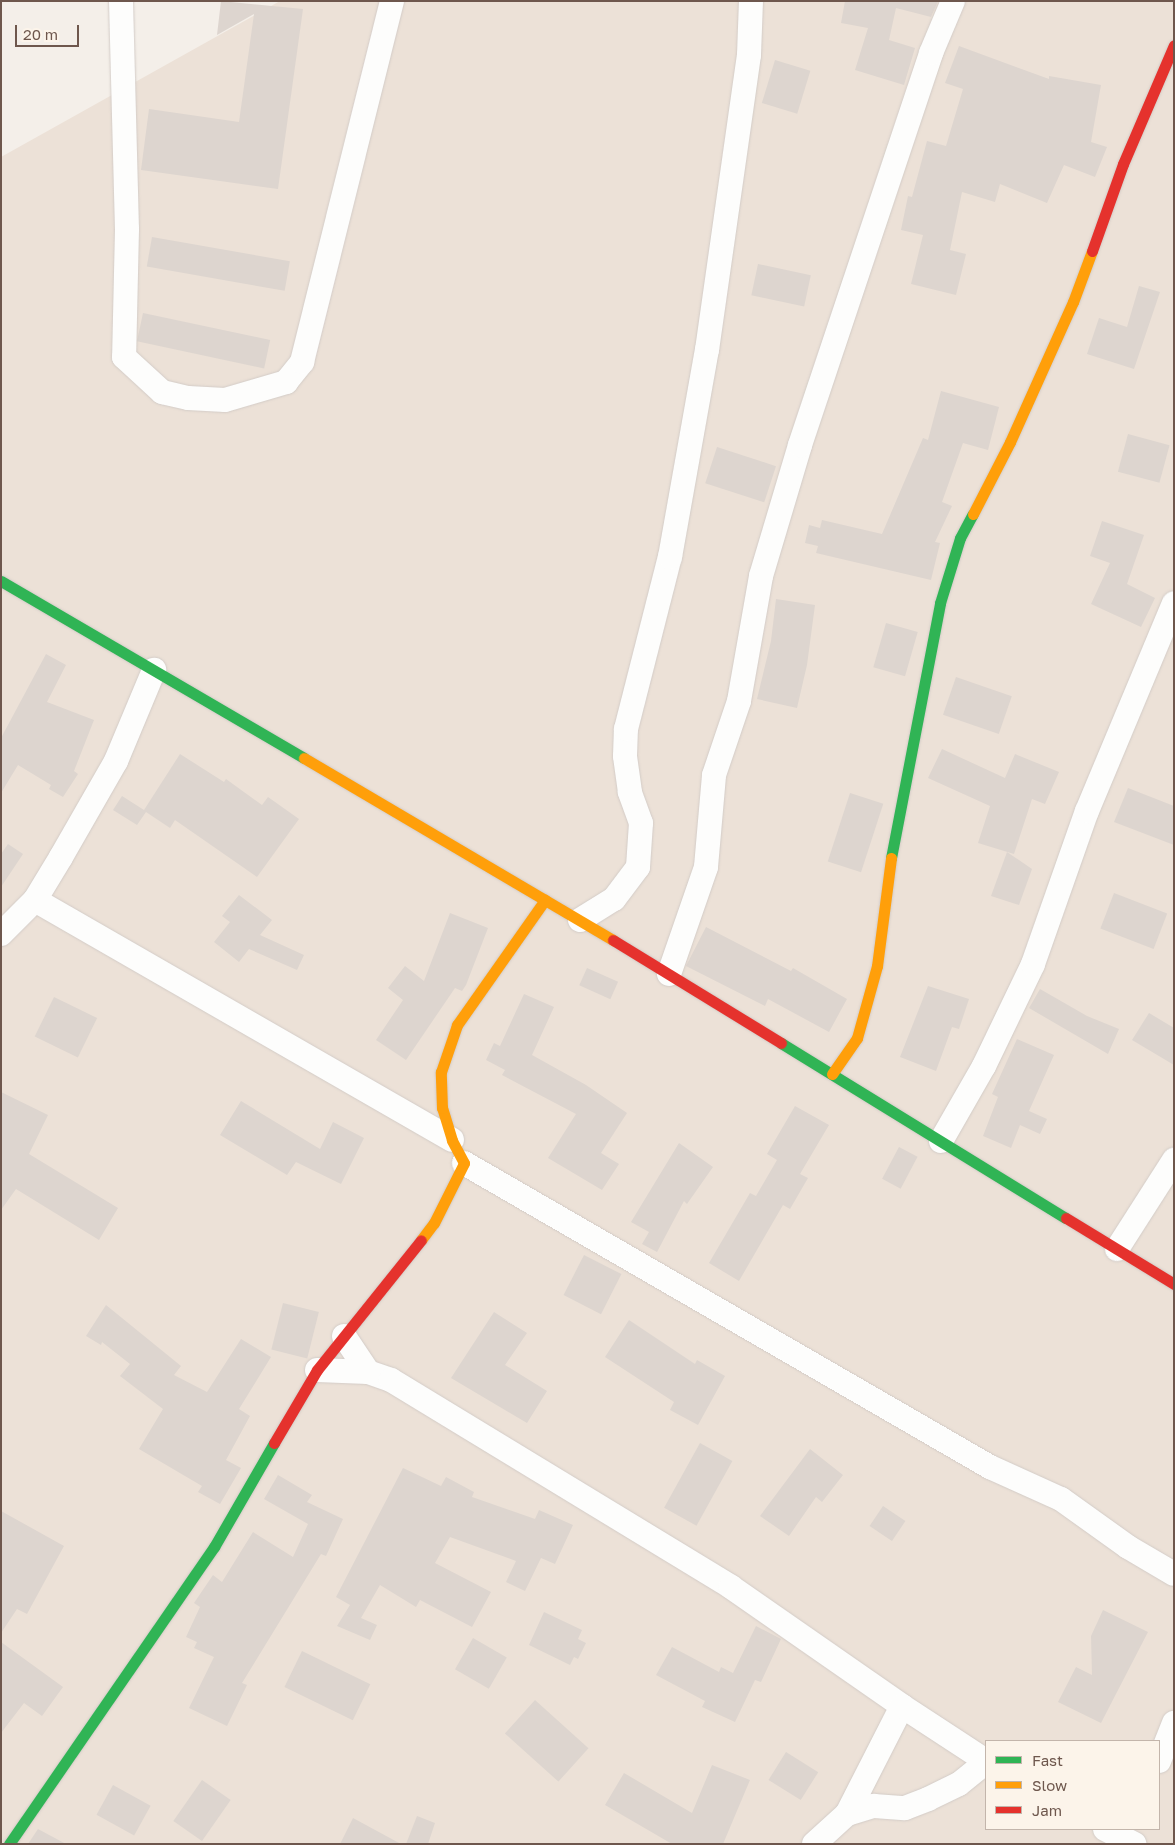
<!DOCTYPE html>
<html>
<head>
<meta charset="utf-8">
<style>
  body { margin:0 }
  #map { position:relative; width:1175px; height:1845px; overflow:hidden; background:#f4efe9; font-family:"Golos Text",sans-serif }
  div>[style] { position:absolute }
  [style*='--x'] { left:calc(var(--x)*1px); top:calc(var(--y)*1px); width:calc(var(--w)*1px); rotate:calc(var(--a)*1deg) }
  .residential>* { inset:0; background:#ece1d7 }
  .building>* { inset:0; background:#ddd5cf; transform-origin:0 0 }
  .roads { filter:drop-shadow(0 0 1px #d3ccc7) drop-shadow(0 0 1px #d3ccc7) }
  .street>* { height:24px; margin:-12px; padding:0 12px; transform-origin:12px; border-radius:12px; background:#fdfdfc }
  .fast>* { height:11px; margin:-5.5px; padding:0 5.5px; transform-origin:5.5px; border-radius:5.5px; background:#30b455 }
  .slow>* { height:11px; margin:-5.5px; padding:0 5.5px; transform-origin:5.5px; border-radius:5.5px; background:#ff9f0a }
  .jam>* { height:11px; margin:-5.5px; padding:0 5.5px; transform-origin:5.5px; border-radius:5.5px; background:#e5322d }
  span { translate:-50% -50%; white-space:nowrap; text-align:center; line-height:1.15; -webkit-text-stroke:5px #fcf4ea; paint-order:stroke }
  .frame { position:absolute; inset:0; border:2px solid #6e574d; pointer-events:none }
  .legend { position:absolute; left:985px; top:1740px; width:175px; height:90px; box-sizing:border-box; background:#fcf4ea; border:1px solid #c3b5ab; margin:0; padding:6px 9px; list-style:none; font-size:15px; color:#6e574d }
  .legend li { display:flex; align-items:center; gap:10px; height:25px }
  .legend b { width:25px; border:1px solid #c3b5ab }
  .scale { position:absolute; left:15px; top:25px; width:64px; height:22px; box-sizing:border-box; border:2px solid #6e574d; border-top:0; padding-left:6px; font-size:15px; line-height:18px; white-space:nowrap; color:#6e574d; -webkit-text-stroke:4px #fcf4ea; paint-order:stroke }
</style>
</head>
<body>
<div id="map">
  <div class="residential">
    <div style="clip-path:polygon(evenodd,280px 1px,1174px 1px,1174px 1844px,1px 1844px,1px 157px,280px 1px,986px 1741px,1159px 1741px,1159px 1829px,986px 1829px,986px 1741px)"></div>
  </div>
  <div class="building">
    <div style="clip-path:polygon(221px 1px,303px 9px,278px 189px,141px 170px,149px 109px,239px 122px,254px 14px,217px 35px)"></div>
    <div style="clip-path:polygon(845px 1px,938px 1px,931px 17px,896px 8px,889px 40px,915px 48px,904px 85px,855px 70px,868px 28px,841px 23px)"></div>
    <div style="clip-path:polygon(959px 46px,1049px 79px,1049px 76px,1101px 85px,1091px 142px,1107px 147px,1095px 177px,1064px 165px,1047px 203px,1000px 184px,995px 202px,962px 192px,950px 250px,966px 254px,956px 295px,911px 284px,923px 235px,901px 230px,908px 196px,912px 197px,927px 141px,946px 146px,963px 89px,945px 83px)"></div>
    <div style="left:775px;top:60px;width:37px;height:45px;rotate:17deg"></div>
    <div style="left:152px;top:237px;width:140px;height:30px;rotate:10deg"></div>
    <div style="left:758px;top:264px;width:54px;height:32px;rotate:12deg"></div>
    <div style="clip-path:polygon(1139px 286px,1160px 292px,1134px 369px,1087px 354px,1099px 318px,1127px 327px)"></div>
    <div style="left:143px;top:313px;width:130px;height:29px;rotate:12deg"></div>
    <div style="clip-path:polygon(941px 391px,999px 407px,988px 450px,963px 443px,942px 502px,952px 506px,935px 542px,940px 543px,931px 580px,816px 553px,818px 546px,805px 543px,809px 525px,820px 528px,822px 520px,882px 534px,923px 438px,928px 440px)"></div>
    <div style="left:1128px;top:434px;width:43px;height:39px;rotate:15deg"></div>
    <div style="left:717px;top:447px;width:62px;height:38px;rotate:18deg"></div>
    <div style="clip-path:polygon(1102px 521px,1144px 535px,1127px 584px,1155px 598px,1141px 627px,1091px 604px,1110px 563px,1090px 556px)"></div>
    <div style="clip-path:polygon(776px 599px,815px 605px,807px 665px,797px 708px,757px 699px,771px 641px)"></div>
    <div style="left:886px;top:623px;width:33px;height:46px;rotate:16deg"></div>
    <div style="clip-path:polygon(46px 654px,66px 665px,47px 702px,94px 720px,74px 771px,78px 774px,63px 797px,49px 789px,51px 785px,18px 765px,1px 793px,1px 738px)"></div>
    <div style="left:956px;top:677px;width:59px;height:40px;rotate:19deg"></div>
    <div style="clip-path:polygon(942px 749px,1005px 778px,1015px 754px,1059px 772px,1045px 804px,1032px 799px,1014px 854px,978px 843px,990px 806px,928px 778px)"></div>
    <div style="clip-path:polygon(180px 754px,224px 782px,226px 779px,262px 805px,268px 797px,299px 819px,257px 877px,175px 820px,170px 828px,146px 812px,137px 825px,113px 810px,122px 796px,144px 810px)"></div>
    <div style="clip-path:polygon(1128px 788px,1174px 806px,1174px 845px,1114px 822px)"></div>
    <div style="left:850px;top:793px;width:35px;height:72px;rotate:18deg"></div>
    <div style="clip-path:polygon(8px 844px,23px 854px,1px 887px,1px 854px)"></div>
    <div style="clip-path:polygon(1007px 852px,1032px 869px,1019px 905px,991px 896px)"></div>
    <div style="left:1114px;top:893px;width:57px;height:38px;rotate:21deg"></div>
    <div style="clip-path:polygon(239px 895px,272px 920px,260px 935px,304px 955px,297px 970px,249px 949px,239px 962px,214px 942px,230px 922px,222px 916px)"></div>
    <div style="clip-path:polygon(450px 913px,488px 928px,466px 985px,462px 991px,455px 988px,406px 1060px,376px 1040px,403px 1000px,388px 988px,405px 966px,424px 981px)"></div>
    <div style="clip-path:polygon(706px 927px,791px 971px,793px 968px,847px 999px,829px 1032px,768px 999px,765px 1006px,686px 966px)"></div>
    <div style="left:587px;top:968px;width:34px;height:19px;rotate:24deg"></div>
    <div style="clip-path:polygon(928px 986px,969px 999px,959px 1029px,952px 1027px,936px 1071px,900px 1057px)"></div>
    <div style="clip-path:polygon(1040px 989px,1087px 1016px,1119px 1029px,1108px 1054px,1029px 1008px)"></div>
    <div style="clip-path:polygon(524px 994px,554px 1007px,532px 1055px,586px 1085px,627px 1113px,601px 1153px,619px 1164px,602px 1190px,548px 1158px,576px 1114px,502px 1075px,505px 1070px,486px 1060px,494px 1043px,500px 1046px)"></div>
    <div style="left:54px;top:997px;width:48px;height:44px;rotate:26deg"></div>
    <div style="clip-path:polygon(1149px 1013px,1174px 1028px,1174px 1065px,1132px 1040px)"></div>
    <div style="clip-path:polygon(1017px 1039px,1054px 1055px,1029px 1111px,1047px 1119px,1040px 1134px,1020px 1125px,1011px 1148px,983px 1136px,998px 1097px,992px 1094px)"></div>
    <div style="clip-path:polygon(1px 1092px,48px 1115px,29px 1154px,118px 1208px,99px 1240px,16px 1189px,1px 1210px)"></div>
    <div style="clip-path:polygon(241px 1101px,320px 1149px,333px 1122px,364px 1138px,341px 1184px,296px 1162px,287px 1175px,220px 1135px)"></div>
    <div style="clip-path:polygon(795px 1106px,829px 1125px,800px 1174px,808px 1178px,790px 1209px,783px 1205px,739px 1281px,709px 1263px,750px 1193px,756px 1196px,777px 1160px,767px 1154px)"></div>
    <div style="clip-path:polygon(679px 1143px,713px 1167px,687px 1204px,684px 1201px,657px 1252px,642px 1244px,649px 1232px,631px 1222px)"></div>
    <div style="left:899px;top:1147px;width:21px;height:36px;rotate:28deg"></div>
    <div style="left:584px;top:1255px;width:42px;height:45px;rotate:27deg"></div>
    <div style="left:283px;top:1303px;width:37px;height:48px;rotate:14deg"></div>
    <div style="clip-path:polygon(106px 1305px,181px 1366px,174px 1375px,207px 1392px,241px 1339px,271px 1357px,239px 1409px,250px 1416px,226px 1460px,241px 1468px,220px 1504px,198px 1492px,202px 1486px,139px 1449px,163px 1409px,120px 1376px,130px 1364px,102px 1342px,101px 1345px,86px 1336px)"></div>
    <div style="clip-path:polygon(494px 1312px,527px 1333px,505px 1365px,547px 1391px,527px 1423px,451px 1378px)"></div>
    <div style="clip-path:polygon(629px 1320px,695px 1364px,697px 1360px,725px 1376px,698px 1425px,670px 1410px,674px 1402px,605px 1357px)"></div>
    <div style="left:700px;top:1443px;width:37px;height:74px;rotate:29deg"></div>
    <div style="clip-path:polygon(810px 1449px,843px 1475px,822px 1502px,816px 1497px,789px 1536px,760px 1516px)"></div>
    <div style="clip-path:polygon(403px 1468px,441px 1486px,446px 1477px,474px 1492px,472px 1497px,535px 1519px,539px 1510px,573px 1525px,555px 1564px,541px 1558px,525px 1591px,506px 1582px,516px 1561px,450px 1537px,435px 1563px,491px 1592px,472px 1627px,420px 1600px,416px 1607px,380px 1585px,361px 1618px,377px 1625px,370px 1640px,337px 1626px,350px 1605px,336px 1597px)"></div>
    <div style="clip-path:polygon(278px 1475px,312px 1495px,307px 1502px,343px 1519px,326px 1556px,321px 1554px,242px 1683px,247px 1685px,227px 1726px,189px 1708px,214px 1657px,194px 1648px,197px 1642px,186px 1637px,200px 1607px,194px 1603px,213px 1575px,222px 1582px,253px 1532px,293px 1557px,308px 1524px,264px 1499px)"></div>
    <div style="left:883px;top:1506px;width:27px;height:24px;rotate:34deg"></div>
    <div style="clip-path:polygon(1px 1511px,64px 1546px,27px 1614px,17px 1609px,1px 1633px)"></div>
    <div style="clip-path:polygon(1103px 1610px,1148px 1632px,1101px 1723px,1058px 1702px,1076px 1667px,1092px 1675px,1091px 1636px)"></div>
    <div style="clip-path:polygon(544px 1612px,582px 1630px,578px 1639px,586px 1643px,578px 1659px,574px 1657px,570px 1665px,529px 1645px)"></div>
    <div style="clip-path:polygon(756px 1626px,781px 1639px,761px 1682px,755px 1680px,735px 1722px,702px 1707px,705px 1701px,656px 1675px,672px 1647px,719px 1672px,721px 1667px,733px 1673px)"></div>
    <div style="left:473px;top:1638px;width:39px;height:36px;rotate:30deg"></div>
    <div style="clip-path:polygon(1px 1642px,63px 1687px,42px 1716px,24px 1703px,1px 1733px)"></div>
    <div style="left:302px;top:1651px;width:76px;height:40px;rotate:26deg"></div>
    <div style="left:535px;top:1700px;width:72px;height:45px;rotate:42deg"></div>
    <div style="left:786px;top:1752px;width:38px;height:33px;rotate:32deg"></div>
    <div style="clip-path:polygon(712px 1765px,750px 1780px,723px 1844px,672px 1844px,605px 1805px,624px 1773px,692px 1813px)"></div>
    <div style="left:202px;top:1780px;width:35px;height:50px;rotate:35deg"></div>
    <div style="left:113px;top:1785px;width:43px;height:34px;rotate:29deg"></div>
    <div style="clip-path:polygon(417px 1816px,435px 1823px,428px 1844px,406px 1844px)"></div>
    <div style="clip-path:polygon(353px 1818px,401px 1844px,340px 1844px)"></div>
    <div style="clip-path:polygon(38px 1829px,66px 1844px,28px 1844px)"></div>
  </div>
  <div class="roads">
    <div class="street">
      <div style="--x:121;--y:1;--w:228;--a:88.5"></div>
      <div style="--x:127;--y:229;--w:128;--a:91.3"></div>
      <div style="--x:124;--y:357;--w:52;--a:42.6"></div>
      <div style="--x:162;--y:392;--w:27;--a:13"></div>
      <div style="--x:188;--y:398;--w:37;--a:3"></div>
      <div style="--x:225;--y:400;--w:64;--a:-16.4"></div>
      <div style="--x:286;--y:382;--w:26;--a:-51"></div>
      <div style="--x:302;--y:362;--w:372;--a:-76"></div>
      <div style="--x:35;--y:900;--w:481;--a:29.9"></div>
      <div style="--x:580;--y:920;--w:40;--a:-32"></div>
      <div style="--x:614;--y:899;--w:40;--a:-53"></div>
      <div style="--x:638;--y:867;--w:44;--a:-86.1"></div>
      <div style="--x:641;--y:823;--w:33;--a:-110"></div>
      <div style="--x:630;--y:792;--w:36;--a:-98"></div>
      <div style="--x:625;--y:756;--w:27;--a:-88"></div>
      <div style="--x:626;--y:729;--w:178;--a:-75.7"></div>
      <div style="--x:670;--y:557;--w:210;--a:-79.9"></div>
      <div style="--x:707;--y:350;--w:298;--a:-81.9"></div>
      <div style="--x:749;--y:55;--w:54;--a:-87.9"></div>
      <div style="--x:1;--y:934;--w:48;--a:-45"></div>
      <div style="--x:35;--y:900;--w:50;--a:-58.8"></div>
      <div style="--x:61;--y:857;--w:111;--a:-60.2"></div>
      <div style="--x:116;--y:761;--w:99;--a:-67.3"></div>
      <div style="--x:669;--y:974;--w:113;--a:-70.9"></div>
      <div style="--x:706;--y:867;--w:92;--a:-85"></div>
      <div style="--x:714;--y:775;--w:78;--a:-71.3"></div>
      <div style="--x:739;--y:701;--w:127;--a:-80"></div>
      <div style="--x:761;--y:576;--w:137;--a:-73.4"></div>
      <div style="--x:800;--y:445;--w:413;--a:-71.5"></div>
      <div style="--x:931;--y:53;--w:56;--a:-67.1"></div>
      <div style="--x:941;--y:1141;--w:86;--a:-60.2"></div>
      <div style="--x:984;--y:1066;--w:113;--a:-64.3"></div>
      <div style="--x:1033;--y:964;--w:162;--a:-70.6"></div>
      <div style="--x:1087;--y:811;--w:225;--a:-67.3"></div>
      <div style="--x:464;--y:1163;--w:608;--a:30.03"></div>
      <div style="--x:990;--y:1467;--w:78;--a:24.3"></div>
      <div style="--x:1061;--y:1499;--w:82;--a:35.6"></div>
      <div style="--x:1128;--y:1547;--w:53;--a:30.4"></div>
      <div style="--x:1117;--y:1249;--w:106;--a:-57.4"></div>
      <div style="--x:344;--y:1336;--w:43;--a:56.3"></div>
      <div style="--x:317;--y:1370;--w:51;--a:2.2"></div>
      <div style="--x:368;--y:1372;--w:24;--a:19"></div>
      <div style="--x:391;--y:1380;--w:398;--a:31.3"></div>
      <div style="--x:731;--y:1587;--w:208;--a:34.8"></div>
      <div style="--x:1159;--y:1761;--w:41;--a:-68.5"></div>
      <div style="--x:847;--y:1814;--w:28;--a:-17"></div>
      <div style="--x:874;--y:1806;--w:31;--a:4"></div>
      <div style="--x:905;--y:1808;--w:25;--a:-21"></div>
      <div style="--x:928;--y:1799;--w:34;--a:-26"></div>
      <div style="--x:959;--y:1784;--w:35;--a:-39"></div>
      <div style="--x:1105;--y:1829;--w:33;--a:27"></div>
      <div style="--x:814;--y:1844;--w:45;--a:-42.3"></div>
      <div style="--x:847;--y:1814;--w:121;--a:-63"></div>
      <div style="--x:902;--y:1706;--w:100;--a:33.2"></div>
    </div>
    <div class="fast">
      <div style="--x:1;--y:581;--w:351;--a:30.3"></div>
      <div style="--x:891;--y:858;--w:260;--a:-79.1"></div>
      <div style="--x:940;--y:603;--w:68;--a:-72.9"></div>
      <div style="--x:960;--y:538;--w:27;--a:-62"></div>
      <div style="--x:781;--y:1043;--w:334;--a:31.6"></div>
      <div style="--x:9;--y:1844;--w:361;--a:-55.4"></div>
      <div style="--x:214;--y:1547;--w:120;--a:-60"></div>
    </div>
    <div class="slow">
      <div style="--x:973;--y:514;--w:81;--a:-62.8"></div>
      <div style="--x:1010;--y:442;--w:154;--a:-65.8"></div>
      <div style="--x:1073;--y:302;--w:54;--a:-69.6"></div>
      <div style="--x:304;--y:758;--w:359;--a:30.5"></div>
      <div style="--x:832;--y:1074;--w:44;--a:-55.2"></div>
      <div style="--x:857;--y:1038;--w:75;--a:-74.5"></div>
      <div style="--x:877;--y:966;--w:109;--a:-82.6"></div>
      <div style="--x:421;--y:1240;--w:21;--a:-53"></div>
      <div style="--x:434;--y:1223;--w:67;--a:-63.4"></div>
      <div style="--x:464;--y:1163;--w:26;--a:-118"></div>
      <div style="--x:452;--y:1140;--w:34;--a:-107"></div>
      <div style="--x:442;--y:1108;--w:36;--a:-92"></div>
      <div style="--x:441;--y:1072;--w:50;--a:-71.2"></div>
      <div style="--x:457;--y:1025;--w:153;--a:-54.9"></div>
    </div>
    <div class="jam">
      <div style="--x:1092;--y:251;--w:92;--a:-70.4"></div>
      <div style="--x:1123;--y:164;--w:129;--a:-66.8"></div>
      <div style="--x:613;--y:940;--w:197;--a:31.5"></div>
      <div style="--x:1066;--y:1218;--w:127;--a:31.4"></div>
      <div style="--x:274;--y:1443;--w:85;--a:-59.5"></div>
      <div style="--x:317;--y:1370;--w:166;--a:-51.3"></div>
    </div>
  </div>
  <div class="frame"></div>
  <ul class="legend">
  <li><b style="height:6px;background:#30b455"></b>Fast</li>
  <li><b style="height:6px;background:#ff9f0a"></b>Slow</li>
  <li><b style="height:6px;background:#e5322d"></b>Jam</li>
  </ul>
  <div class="scale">20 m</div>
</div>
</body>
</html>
